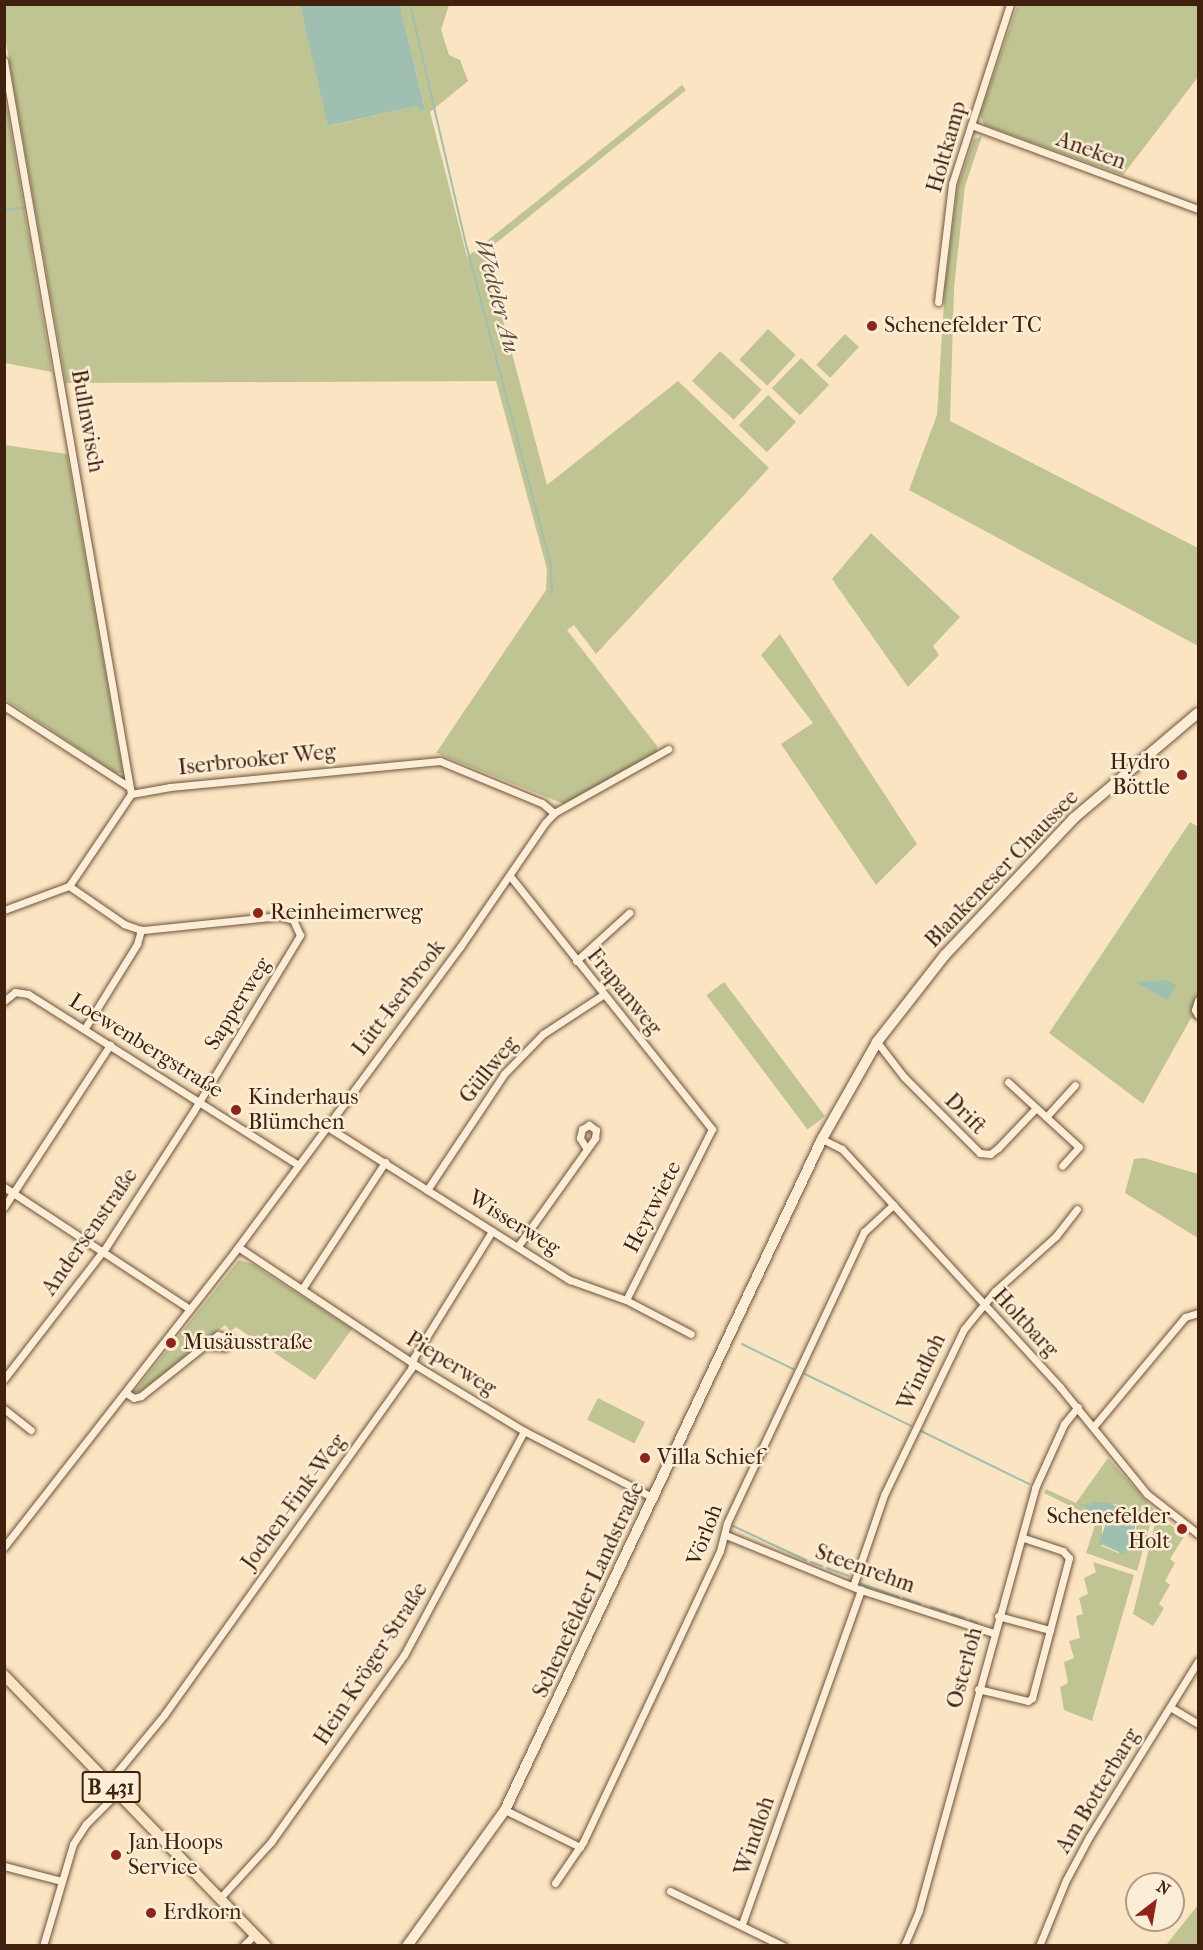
<!DOCTYPE html>
<html>
<head>
<meta charset="utf-8">
<style>
  body { margin:0 }
  #map { position:relative; width:1203px; height:1950px; overflow:hidden; background:#fbe4c1; font-family:"IM FELL French Canon",serif }
  div>[style] { position:absolute }
  [style*='--x'] { left:calc(var(--x)*1px); top:calc(var(--y)*1px); width:calc(var(--w)*1px); rotate:calc(var(--a)*1deg) }
  .green>* { inset:0; background:#bfc492; transform-origin:0 0 }
  .water>* { inset:0; background:#9fbfb0 }
  .stream>* { height:2px; margin:-1px; padding:0 1px; transform-origin:1px; border-radius:1px; background:#9fbfb0 }
  .roads { filter:drop-shadow(0 0 2px #6e523b) drop-shadow(0 0 2px #6e523b) }
  .minor>* { height:7px; margin:-3.5px; padding:0 3.5px; transform-origin:3.5px; border-radius:3.5px; background:#fcedd7 }
  .secondary>* { height:10px; margin:-5px; padding:0 5px; transform-origin:5px; border-radius:5px; background:#fcedd7 }
  .primary>* { height:10px; margin:-5px; padding:0 5px; transform-origin:5px; border-radius:5px; background:#fbe4c1 }
  .dots>* { width:16px; height:16px; translate:-50% -50%; box-sizing:border-box; border:3px solid #fcedd7; border-radius:50% }
  span { translate:-50% -50%; white-space:nowrap; text-align:center; line-height:1.15; -webkit-text-stroke:5px #fcedd7; paint-order:stroke }
  .shield-label span { padding:2px 4px; background:#fcedd7; border:2px solid; border-radius:4px; -webkit-text-stroke-width:0 }
  .shield-label { font-size:21px; color:#3f210e; font-weight:700 }
  .street-label { font-size:22px; color:#3f210e }
  .poi-label { font-size:22px; color:#3f210e }
  .left { translate:0 -50%; text-align:left }
  .right { translate:-100% -50%; text-align:right }
  .water-label { font-size:24px; color:#5c503f; font-style:italic }
  .frame { position:absolute; inset:0; border:6px solid #3f210e; pointer-events:none }
  .north { position:absolute; left:1125px; top:1872px; width:60px; height:60px; box-sizing:border-box; background:#fcedd7; border:2px solid #b09b87; border-radius:50%; rotate:31deg; font-size:16px; font-weight:700; line-height:24px; text-align:center; color:#3f210e }
  .north::after { content:''; display:block; margin:auto; width:21px; height:27px; background:#8f2418; clip-path:polygon(50% 0,100% 100%,50% 72%,0 100%) }
</style>
</head>
<body>
<div id="map">
  <div class="green">
    <div style="clip-path:polygon(1018px 4px,1198px 5px,1198px 77px,1123px 175px,984px 125px,980px 115px)"></div>
    <div style="clip-path:polygon(4px 5px,300px 5px,329px 126px,417px 106px,421px 112px,425px 110px,400px 5px,449px 5px,441px 30px,449px 55px,460px 60px,468px 81px,430px 112px,467px 257px,682px 85px,686px 90px,485px 252px,547px 485px,678px 381px,769px 468px,596px 654px,574px 625px,567px 630px,657px 746px,657px 754px,564px 804px,436px 753px,546px 590px,547px 569px,496px 381px,66px 383px,5px 37px)"></div>
    <div style="clip-path:polygon(5px 97px,42px 314px,52px 372px,5px 363px)"></div>
    <div style="clip-path:polygon(982px 136px,965px 186px,954px 288px,950px 421px,1198px 548px,1198px 646px,909px 490px,937px 415px,945px 287px,958px 185px,974px 139px)"></div>
    <div style="left:768px;top:329px;width:38px;height:42px;rotate:43deg"></div>
    <div style="left:845px;top:334px;width:19px;height:42px;rotate:43deg"></div>
    <div style="left:720px;top:351px;width:57px;height:41px;rotate:43deg"></div>
    <div style="left:801px;top:358px;width:39px;height:42px;rotate:44deg"></div>
    <div style="left:768px;top:395px;width:39px;height:42px;rotate:44deg"></div>
    <div style="clip-path:polygon(4px 445px,67px 454px,123px 773px,116px 773px,5px 699px)"></div>
    <div style="clip-path:polygon(871px 533px,960px 617px,933px 646px,939px 655px,908px 687px,832px 579px)"></div>
    <div style="clip-path:polygon(780px 634px,917px 844px,876px 885px,781px 744px,813px 723px,761px 655px)"></div>
    <div style="clip-path:polygon(1190px 822px,1198px 827px,1198px 1015px,1196px 1020px,1191px 1018px,1143px 1104px,1049px 1033px)"></div>
    <div style="left:724px;top:982px;width:168px;height:22px;rotate:53deg"></div>
    <div style="clip-path:polygon(1144px 1158px,1198px 1174px,1198px 1238px,1125px 1193px,1134px 1159px)"></div>
    <div style="clip-path:polygon(239px 1260px,252px 1264px,352px 1329px,315px 1380px,236px 1327px,231px 1331px,225px 1325px,140px 1392px,134px 1392px)"></div>
    <div style="left:598px;top:1398px;width:53px;height:24px;rotate:27deg"></div>
    <div style="clip-path:polygon(evenodd,1108px 1458px,1154px 1510px,1137px 1571px,1086px 1553px,1097px 1519px,1044px 1493px,1046px 1489px,1076px 1503px,1108px 1458px,1115px 1504px,1134px 1512px,1137px 1522px,1135px 1536px,1118px 1553px,1102px 1546px,1102px 1515px,1084px 1511px,1115px 1504px)"></div>
    <div style="clip-path:polygon(1157px 1516px,1185px 1535px,1170px 1559px,1175px 1563px,1165px 1581px,1170px 1585px,1159px 1604px,1164px 1608px,1153px 1626px,1133px 1614px)"></div>
    <div style="clip-path:polygon(1093px 1562px,1134px 1575px,1092px 1721px,1064px 1710px,1060px 1687px,1068px 1683px,1064px 1662px,1074px 1658px,1069px 1641px,1080px 1638px,1076px 1616px,1083px 1614px,1079px 1598px,1088px 1594px,1084px 1578px,1096px 1572px)"></div>
    <div style="clip-path:polygon(1198px 1905px,1198px 1945px,1166px 1945px)"></div>
  </div>
  <div class="water">
    <div style="clip-path:polygon(300px 5px,400px 5px,425px 110px,421px 112px,417px 106px,328px 126px)"></div>
    <div style="clip-path:polygon(1166px 980px,1176px 986px,1167px 1000px,1136px 982px)"></div>
    <div style="clip-path:polygon(1108px 1502px,1136px 1516px,1133px 1544px,1123px 1554px,1099px 1543px,1105px 1526px,1102px 1515px,1084px 1511px,1092px 1503px)"></div>
  </div>
  <div class="stream">
    <div style="--x:410;--y:4;--w:251;--a:76.9"></div>
    <div style="--x:467;--y:248;--w:330;--a:75.2"></div>
    <div style="--x:551;--y:567;--w:27;--a:88"></div>
    <div style="--x:4;--y:210;--w:20;--a:-6"></div>
    <div style="--x:742;--y:1344;--w:57;--a:26.1"></div>
    <div style="--x:805;--y:1374;--w:118;--a:26.1"></div>
    <div style="--x:921;--y:1431;--w:120;--a:26.1"></div>
    <div style="--x:1081;--y:1505;--w:7;--a:8"></div>
    <div style="--x:733;--y:1526;--w:81;--a:25"></div>
    <div style="--x:811;--y:1562;--w:12;--a:20"></div>
    <div style="--x:827;--y:1568;--w:23;--a:20"></div>
    <div style="--x:861;--y:1584;--w:40;--a:18.9"></div>
    <div style="--x:903;--y:1598;--w:18;--a:19"></div>
    <div style="--x:931;--y:1607;--w:16;--a:18"></div>
    <div style="--x:952;--y:1614;--w:13;--a:18"></div>
    <div style="--x:970;--y:1620;--w:8;--a:23"></div>
  </div>
  <div class="roads">
    <div class="minor">
      <div style="--x:4;--y:61;--w:744;--a:80.17"></div>
      <div style="--x:971;--y:125;--w:242;--a:20.3"></div>
      <div style="--x:938;--y:302;--w:119;--a:-83.2"></div>
      <div style="--x:952;--y:184;--w:189;--a:-72.1"></div>
      <div style="--x:4;--y:706;--w:149;--a:32.9"></div>
      <div style="--x:510;--y:876;--w:324;--a:51.4"></div>
      <div style="--x:712;--y:1129;--w:191;--a:116.7"></div>
      <div style="--x:4;--y:910;--w:69;--a:-20.3"></div>
      <div style="--x:69;--y:886;--w:111;--a:-56"></div>
      <div style="--x:131;--y:794;--w:40;--a:-10"></div>
      <div style="--x:170;--y:787;--w:271;--a:-5.5"></div>
      <div style="--x:440;--y:761;--w:110;--a:22.4"></div>
      <div style="--x:542;--y:803;--w:16;--a:40"></div>
      <div style="--x:576;--y:961;--w:72;--a:-42.2"></div>
      <div style="--x:1198;--y:1000;--w:10;--a:107"></div>
      <div style="--x:1195;--y:1010;--w:6;--a:59"></div>
      <div style="--x:4;--y:1001;--w:14;--a:-39"></div>
      <div style="--x:15;--y:992;--w:13;--a:9"></div>
      <div style="--x:28;--y:994;--w:318;--a:32.3"></div>
      <div style="--x:85;--y:1028;--w:99;--a:-58.2"></div>
      <div style="--x:137;--y:944;--w:15;--a:-74"></div>
      <div style="--x:877;--y:1042;--w:44;--a:52.4"></div>
      <div style="--x:904;--y:1077;--w:107;--a:45"></div>
      <div style="--x:980;--y:1153;--w:10;--a:6"></div>
      <div style="--x:990;--y:1154;--w:10;--a:-37"></div>
      <div style="--x:998;--y:1148;--w:55;--a:-46.5"></div>
      <div style="--x:1008;--y:1082;--w:96;--a:42.5"></div>
      <div style="--x:1079;--y:1147;--w:25;--a:132"></div>
      <div style="--x:1046;--y:1117;--w:43;--a:-47.8"></div>
      <div style="--x:326;--y:1126;--w:289;--a:32.3"></div>
      <div style="--x:570;--y:1280;--w:59;--a:19.7"></div>
      <div style="--x:626;--y:1300;--w:73;--a:27.6"></div>
      <div style="--x:822;--y:1139;--w:22;--a:27"></div>
      <div style="--x:842;--y:1149;--w:323;--a:47.5"></div>
      <div style="--x:1060;--y:1387;--w:138;--a:50.9"></div>
      <div style="--x:1147;--y:1494;--w:65;--a:38.1"></div>
      <div style="--x:4;--y:1187;--w:222;--a:33.3"></div>
      <div style="--x:427;--y:1190;--w:139;--a:-56.4"></div>
      <div style="--x:504;--y:1074;--w:56;--a:-45.7"></div>
      <div style="--x:543;--y:1034;--w:69;--a:-33.2"></div>
      <div style="--x:4;--y:1207;--w:194;--a:-56.8"></div>
      <div style="--x:518;--y:1246;--w:133;--a:-54.5"></div>
      <div style="--x:595;--y:1138;--w:8;--a:-83"></div>
      <div style="--x:596;--y:1130;--w:9;--a:-144"></div>
      <div style="--x:589;--y:1125;--w:8;--a:150"></div>
      <div style="--x:582;--y:1129;--w:9;--a:103"></div>
      <div style="--x:580;--y:1138;--w:13;--a:58"></div>
      <div style="--x:238;--y:1247;--w:215;--a:33.6"></div>
      <div style="--x:417;--y:1366;--w:125;--a:31.3"></div>
      <div style="--x:524;--y:1431;--w:146;--a:27.3"></div>
      <div style="--x:302;--y:1289;--w:152;--a:-56.8"></div>
      <div style="--x:4;--y:1379;--w:167;--a:-52.3"></div>
      <div style="--x:106;--y:1247;--w:161;--a:-57.2"></div>
      <div style="--x:193;--y:1112;--w:207;--a:-58.8"></div>
      <div style="--x:300;--y:935;--w:17;--a:-115"></div>
      <div style="--x:293;--y:920;--w:14;--a:-163"></div>
      <div style="--x:280;--y:916;--w:140;--a:174.2"></div>
      <div style="--x:141;--y:930;--w:18;--a:-161"></div>
      <div style="--x:124;--y:924;--w:67;--a:-145.4"></div>
      <div style="--x:126;--y:1393;--w:9;--a:32"></div>
      <div style="--x:134;--y:1398;--w:7;--a:-16"></div>
      <div style="--x:141;--y:1396;--w:82;--a:-38.6"></div>
      <div style="--x:205;--y:1345;--w:16;--a:-38"></div>
      <div style="--x:218;--y:1335;--w:13;--a:18"></div>
      <div style="--x:230;--y:1339;--w:9;--a:122"></div>
      <div style="--x:225;--y:1347;--w:20;--a:-174"></div>
      <div style="--x:4;--y:1409;--w:34;--a:38"></div>
      <div style="--x:1094;--y:1426;--w:142;--a:-50.1"></div>
      <div style="--x:1185;--y:1317;--w:14;--a:-17"></div>
      <div style="--x:726;--y:1535;--w:146;--a:22.2"></div>
      <div style="--x:861;--y:1590;--w:139;--a:18"></div>
      <div style="--x:4;--y:1547;--w:375;--a:-52"></div>
      <div style="--x:235;--y:1251;--w:378;--a:-53.5"></div>
      <div style="--x:460;--y:947;--w:150;--a:-55.6"></div>
      <div style="--x:545;--y:823;--w:13;--a:-48"></div>
      <div style="--x:554;--y:813;--w:131;--a:-29.3"></div>
      <div style="--x:853;--y:1586;--w:96;--a:-71.2"></div>
      <div style="--x:884;--y:1495;--w:184;--a:-64.3"></div>
      <div style="--x:964;--y:1329;--w:49;--a:-50.8"></div>
      <div style="--x:995;--y:1291;--w:82;--a:-42"></div>
      <div style="--x:1056;--y:1236;--w:34;--a:-52"></div>
      <div style="--x:998;--y:1616;--w:54;--a:15.1"></div>
      <div style="--x:978;--y:1689;--w:51;--a:13.5"></div>
      <div style="--x:1028;--y:1701;--w:5;--a:-37"></div>
      <div style="--x:1032;--y:1698;--w:145;--a:-75.2"></div>
      <div style="--x:1069;--y:1558;--w:9;--a:-131"></div>
      <div style="--x:1063;--y:1551;--w:41;--a:-161.6"></div>
      <div style="--x:1170;--y:1707;--w:33;--a:31"></div>
      <div style="--x:108;--y:1783;--w:88;--a:-50.5"></div>
      <div style="--x:164;--y:1715;--w:425;--a:-54.5"></div>
      <div style="--x:411;--y:1369;--w:12;--a:-76"></div>
      <div style="--x:414;--y:1357;--w:148;--a:-58.2"></div>
      <div style="--x:505;--y:1810;--w:84;--a:26.3"></div>
      <div style="--x:4;--y:1866;--w:59;--a:14.7"></div>
      <div style="--x:555;--y:1883;--w:50;--a:-55.7"></div>
      <div style="--x:583;--y:1842;--w:180;--a:-64.7"></div>
      <div style="--x:660;--y:1679;--w:141;--a:-64.9"></div>
      <div style="--x:720;--y:1551;--w:29;--a:-76"></div>
      <div style="--x:727;--y:1523;--w:322;--a:-64.8"></div>
      <div style="--x:864;--y:1232;--w:40;--a:-43"></div>
      <div style="--x:670;--y:1891;--w:126;--a:26"></div>
      <div style="--x:220;--y:1898;--w:76;--a:-47.7"></div>
      <div style="--x:271;--y:1842;--w:229;--a:-54.6"></div>
      <div style="--x:404;--y:1655;--w:254;--a:-61.8"></div>
      <div style="--x:742;--y:1924;--w:355;--a:-70.4"></div>
      <div style="--x:43;--y:1946;--w:106;--a:-73.6"></div>
      <div style="--x:73;--y:1844;--w:24;--a:-57"></div>
      <div style="--x:86;--y:1824;--w:44;--a:-45"></div>
      <div style="--x:243;--y:1946;--w:17;--a:-45"></div>
      <div style="--x:904;--y:1946;--w:39;--a:-67"></div>
      <div style="--x:919;--y:1910;--w:438;--a:-74.6"></div>
      <div style="--x:1035;--y:1488;--w:70;--a:-65.6"></div>
      <div style="--x:1064;--y:1424;--w:22;--a:-51"></div>
      <div style="--x:1039;--y:1946;--w:71;--a:-67.8"></div>
      <div style="--x:1066;--y:1880;--w:49;--a:-61.9"></div>
      <div style="--x:1089;--y:1837;--w:207;--a:-58.2"></div>
    </div>
    <div class="secondary">
      <div style="--x:407;--y:1946;--w:168;--a:-54.2"></div>
      <div style="--x:505;--y:1810;--w:742;--a:-64.71"></div>
      <div style="--x:822;--y:1139;--w:112;--a:-60.4"></div>
      <div style="--x:877;--y:1042;--w:110;--a:-52"></div>
      <div style="--x:945;--y:955;--w:188;--a:-46.7"></div>
      <div style="--x:1074;--y:818;--w:162;--a:-40.3"></div>
    </div>
    <div class="primary">
      <div style="--x:4;--y:1675;--w:377;--a:46"></div>
    </div>
  </div>
  <div class="dots">
    <div style="left:872px;top:326px;background:#8f2418"></div>
    <div style="left:1182px;top:775px;background:#8f2418"></div>
    <div style="left:258px;top:913px;background:#8f2418"></div>
    <div style="left:236px;top:1110px;background:#8f2418"></div>
    <div style="left:171px;top:1343px;background:#8f2418"></div>
    <div style="left:645px;top:1458px;background:#8f2418"></div>
    <div style="left:1182px;top:1529px;background:#8f2418"></div>
    <div style="left:116px;top:1855px;background:#8f2418"></div>
    <div style="left:151px;top:1913px;background:#8f2418"></div>
  </div>
  <div class="shield-label">
    <span style="left:111px;top:1787px">B 431</span>
  </div>
  <div class="street-label">
    <span style="left:947px;top:147px;rotate:-74deg">Holtkamp</span>
    <span style="left:1091px;top:151px;rotate:20deg">Aneken</span>
    <span style="left:87px;top:421px;rotate:80deg">Bullnwisch</span>
    <span style="left:257px;top:760px;rotate:-6deg">Iserbrooker Weg</span>
    <span style="left:1002px;top:869px;rotate:-46deg">Blankeneser Chaussee</span>
    <span style="left:624px;top:992px;rotate:51deg">Frapanweg</span>
    <span style="left:399px;top:998px;rotate:-53deg">Lütt-Iserbrook</span>
    <span style="left:238px;top:1004px;rotate:-58deg">Sapperweg</span>
    <span style="left:146px;top:1046px;rotate:32deg">Loewenbergstraße</span>
    <span style="left:489px;top:1070px;rotate:-51deg">Güllweg</span>
    <span style="left:965px;top:1114px;rotate:45deg">Drift</span>
    <span style="left:653px;top:1207px;rotate:-63deg">Heytwiete</span>
    <span style="left:514px;top:1223px;rotate:32deg">Wisserweg</span>
    <span style="left:90px;top:1232px;rotate:-55deg">Andersenstraße</span>
    <span style="left:1025px;top:1323px;rotate:47deg">Holtbarg</span>
    <span style="left:451px;top:1364px;rotate:32deg">Pieperweg</span>
    <span style="left:922px;top:1372px;rotate:-64deg">Windloh</span>
    <span style="left:294px;top:1502px;rotate:-54deg">Jochen-Fink-Weg</span>
    <span style="left:705px;top:1535px;rotate:-69deg">Vörloh</span>
    <span style="left:865px;top:1569px;rotate:20deg">Steenrehm</span>
    <span style="left:589px;top:1590px;rotate:-65deg">Schenefelder Landstraße</span>
    <span style="left:371px;top:1664px;rotate:-57deg">Hein-Kröger-Straße</span>
    <span style="left:965px;top:1668px;rotate:-75deg">Osterloh</span>
    <span style="left:1098px;top:1791px;rotate:-59deg">Am Botterbarg</span>
    <span style="left:755px;top:1836px;rotate:-71deg">Windloh</span>
  </div>
  <div class="poi-label">
    <span class="left" style="left:884px;top:326px">Schenefelder TC</span>
    <span class="right" style="left:1170px;top:775px">Hydro<br>Böttle</span>
    <span class="left" style="left:270px;top:913px">Reinheimerweg</span>
    <span class="left" style="left:248px;top:1110px">Kinderhaus<br>Blümchen</span>
    <span class="left" style="left:183px;top:1343px">Musäusstraße</span>
    <span class="left" style="left:657px;top:1458px">Villa Schief</span>
    <span class="right" style="left:1170px;top:1529px">Schenefelder<br>Holt</span>
    <span class="left" style="left:128px;top:1855px">Jan Hoops<br>Service</span>
    <span class="left" style="left:163px;top:1913px">Erdkorn</span>
  </div>
  <div class="water-label">
    <span style="left:497px;top:296px;rotate:75deg">Wedeler Au</span>
  </div>
  <div class="frame"></div>
  <div class="north">N</div>
</div>
</body>
</html>
